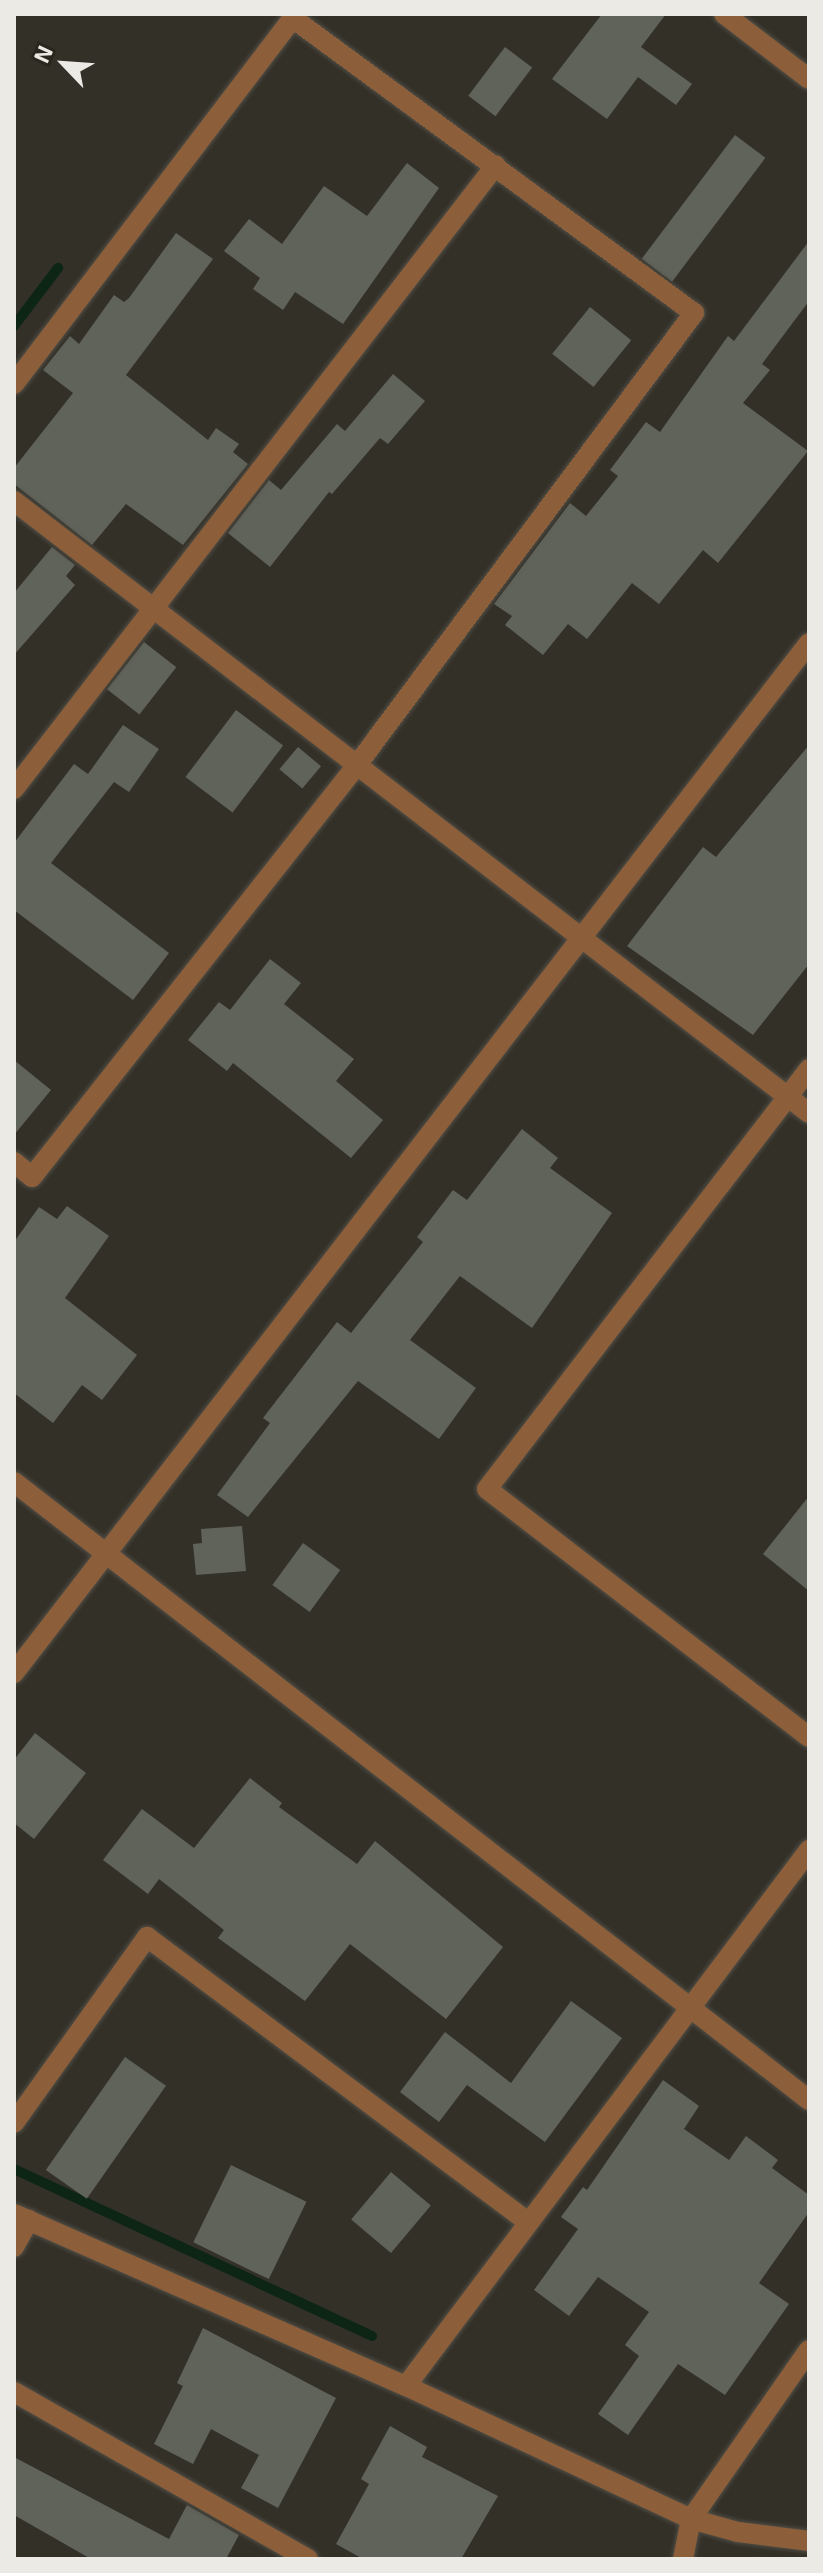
<!DOCTYPE html>
<html>
<head>
<meta charset="utf-8">
<style>
  body { margin:0 }
  #map { position:relative; width:823px; height:2573px; overflow:hidden; background:#333028; font-family:"Exo 2",sans-serif }
  div>[style] { position:absolute }
  [style*='--x'] { left:calc(var(--x)*1px); top:calc(var(--y)*1px); width:calc(var(--w)*1px); rotate:calc(var(--a)*1deg) }
  .stream>* { height:10px; margin:-5px; padding:0 5px; transform-origin:5px; border-radius:5px; background:#0c2514 }
  .building>* { inset:0; background:#60635a; transform-origin:0 0 }
  .roads { filter:drop-shadow(0 0 2px #514e46) drop-shadow(0 0 2px #514e46) }
  .minor>* { height:20px; margin:-10px; padding:0 10px; transform-origin:10px; border-radius:10px; background:#8c5f3a }
  span { translate:-50% -50%; white-space:nowrap; text-align:center; line-height:1.15; -webkit-text-stroke:6px #29261e; paint-order:stroke }
  .frame { position:absolute; inset:0; border:16px solid #eceae4; pointer-events:none }
  .north { position:absolute; left:24px; top:24px; width:80px; height:80px; -webkit-text-stroke:6px #29261e; paint-order:stroke; rotate:295deg; font-size:22px; font-weight:700; line-height:32px; text-align:center; color:#eceae4 }
  .north::after { content:''; display:block; margin:auto; width:28px; height:36px; background:#eceae4; clip-path:polygon(50% 0,100% 100%,50% 72%,0 100%) }
</style>
</head>
<body>
<div id="map">
  <div class="stream">
    <div style="--x:14;--y:326;--w:73;--a:-52.8"></div>
    <div style="--x:14;--y:2169;--w:395;--a:25"></div>
  </div>
  <div class="building">
    <div style="clip-path:polygon(602px 14px,666px 14px,641px 47px,692px 84px,676px 105px,638px 77px,607px 119px,552px 79px)"></div>
    <div style="left:505px;top:47px;width:34px;height:61px;rotate:37deg"></div>
    <div style="left:735px;top:135px;width:38px;height:155px;rotate:37deg"></div>
    <div style="clip-path:polygon(407px 163px,439px 188px,343px 324px,295px 292px,283px 310px,253px 289px,260px 278px,224px 251px,249px 219px,282px 244px,324px 186px,367px 216px)"></div>
    <div style="clip-path:polygon(176px 233px,213px 259px,126px 375px,208px 440px,216px 428px,239px 444px,233px 452px,248px 464px,183px 545px,126px 504px,92px 545px,14px 484px,14px 468px,73px 393px,43px 370px,70px 336px,79px 344px,114px 295px,124px 302px,129px 298px)"></div>
    <div style="clip-path:polygon(809px 241px,809px 301px,762px 364px,770px 370px,743px 403px,808px 451px,718px 563px,703px 550px,659px 604px,632px 583px,587px 639px,568px 624px,543px 655px,505px 625px,512px 616px,494px 604px,570px 503px,586px 516px,618px 476px,610px 470px,646px 422px,660px 432px,728px 336px,734px 341px)"></div>
    <div style="left:590px;top:307px;width:53px;height:60px;rotate:39deg"></div>
    <div style="clip-path:polygon(393px 374px,425px 401px,388px 444px,380px 438px,332px 494px,329px 492px,270px 567px,228px 533px,269px 480px,281px 490px,337px 424px,345px 431px)"></div>
    <div style="clip-path:polygon(52px 547px,75px 565px,66px 576px,75px 585px,14px 655px,14px 593px)"></div>
    <div style="left:144px;top:642px;width:41px;height:60px;rotate:38deg"></div>
    <div style="left:236px;top:710px;width:59px;height:84px;rotate:37deg"></div>
    <div style="clip-path:polygon(123px 725px,159px 749px,129px 792px,114px 782px,51px 863px,169px 953px,133px 1000px,14px 910px,14px 843px,74px 764px,88px 774px)"></div>
    <div style="clip-path:polygon(809px 745px,809px 964px,753px 1035px,627px 946px,703px 847px,716px 857px)"></div>
    <div style="left:298px;top:747px;width:30px;height:29px;rotate:40deg"></div>
    <div style="clip-path:polygon(270px 959px,301px 983px,284px 1004px,354px 1059px,336px 1081px,383px 1120px,351px 1158px,233px 1063px,227px 1071px,188px 1040px,219px 1002px,230px 1010px)"></div>
    <div style="clip-path:polygon(14px 1060px,51px 1090px,14px 1135px)"></div>
    <div style="clip-path:polygon(522px 1129px,558px 1158px,550px 1168px,612px 1213px,532px 1328px,460px 1276px,410px 1340px,476px 1388px,439px 1439px,358px 1381px,248px 1517px,217px 1495px,270px 1423px,263px 1418px,337px 1322px,351px 1333px,423px 1242px,417px 1237px,453px 1190px,467px 1200px)"></div>
    <div style="clip-path:polygon(67px 1206px,109px 1236px,65px 1298px,137px 1355px,102px 1400px,82px 1385px,53px 1423px,14px 1393px,14px 1242px,39px 1207px,57px 1219px)"></div>
    <div style="clip-path:polygon(809px 1496px,809px 1591px,763px 1554px)"></div>
    <div style="clip-path:polygon(242px 1526px,246px 1571px,196px 1575px,193px 1544px,202px 1543px,201px 1529px)"></div>
    <div style="left:303px;top:1543px;width:46px;height:52px;rotate:36deg"></div>
    <div style="clip-path:polygon(35px 1733px,86px 1773px,34px 1839px,14px 1823px,14px 1760px)"></div>
    <div style="clip-path:polygon(250px 1778px,282px 1803px,279px 1807px,357px 1864px,375px 1841px,503px 1947px,446px 2019px,350px 1944px,305px 2001px,218px 1938px,224px 1930px,159px 1879px,148px 1894px,103px 1860px,142px 1809px,194px 1848px)"></div>
    <div style="clip-path:polygon(571px 2001px,622px 2038px,545px 2142px,467px 2085px,439px 2122px,400px 2092px,445px 2032px,511px 2083px)"></div>
    <div style="left:125px;top:2057px;width:50px;height:138px;rotate:35deg"></div>
    <div style="clip-path:polygon(663px 2080px,699px 2106px,684px 2129px,729px 2160px,746px 2136px,778px 2160px,772px 2168px,809px 2195px,809px 2212px,759px 2283px,789px 2304px,725px 2395px,678px 2364px,628px 2435px,598px 2414px,639px 2356px,625px 2345px,649px 2312px,598px 2277px,569px 2316px,534px 2290px,578px 2229px,561px 2217px,583px 2187px,587px 2190px)"></div>
    <div style="left:231px;top:2165px;width:84px;height:86px;rotate:26deg"></div>
    <div style="left:391px;top:2172px;width:52px;height:62px;rotate:40deg"></div>
    <div style="clip-path:polygon(203px 2328px,336px 2398px,278px 2508px,241px 2488px,259px 2455px,211px 2429px,193px 2464px,154px 2444px,183px 2386px,177px 2383px)"></div>
    <div style="clip-path:polygon(390px 2426px,427px 2447px,422px 2457px,498px 2496px,461px 2559px,363px 2559px,336px 2544px,369px 2484px,361px 2479px)"></div>
    <div style="clip-path:polygon(14px 2457px,169px 2539px,187px 2505px,239px 2535px,226px 2559px,91px 2559px,14px 2515px)"></div>
  </div>
  <div class="roads">
    <div class="minor">
      <div style="--x:724;--y:14;--w:107;--a:37.4"></div>
      <div style="--x:14;--y:384;--w:465;--a:-52.7"></div>
      <div style="--x:14;--y:501;--w:1003;--a:37.59"></div>
      <div style="--x:14;--y:789;--w:788;--a:-52.32"></div>
      <div style="--x:809;--y:1069;--w:529;--a:127.48"></div>
      <div style="--x:487;--y:1489;--w:406;--a:37.6"></div>
      <div style="--x:14;--y:1162;--w:23;--a:40"></div>
      <div style="--x:32;--y:1177;--w:525;--a:-51.73"></div>
      <div style="--x:357;--y:765;--w:564;--a:-53.29"></div>
      <div style="--x:694;--y:313;--w:498;--a:-143.7"></div>
      <div style="--x:14;--y:1482;--w:1007;--a:37.86"></div>
      <div style="--x:14;--y:1673;--w:1301;--a:-52.34"></div>
      <div style="--x:14;--y:2123;--w:229;--a:-54.4"></div>
      <div style="--x:147;--y:1937;--w:474;--a:36.8"></div>
      <div style="--x:14;--y:2214;--w:428;--a:23.7"></div>
      <div style="--x:406;--y:2386;--w:315;--a:25"></div>
      <div style="--x:691;--y:2519;--w:49;--a:15.5"></div>
      <div style="--x:738;--y:2532;--w:72;--a:7.2"></div>
      <div style="--x:14;--y:2247;--w:31;--a:-61"></div>
      <div style="--x:406;--y:2386;--w:671;--a:-53.06"></div>
      <div style="--x:14;--y:2392;--w:338;--a:29.6"></div>
      <div style="--x:683;--y:2559;--w:41;--a:-78.7"></div>
      <div style="--x:691;--y:2519;--w:206;--a:-55.1"></div>
    </div>
  </div>
  <div class="frame"></div>
  <div class="north">N</div>
</div>
</body>
</html>
